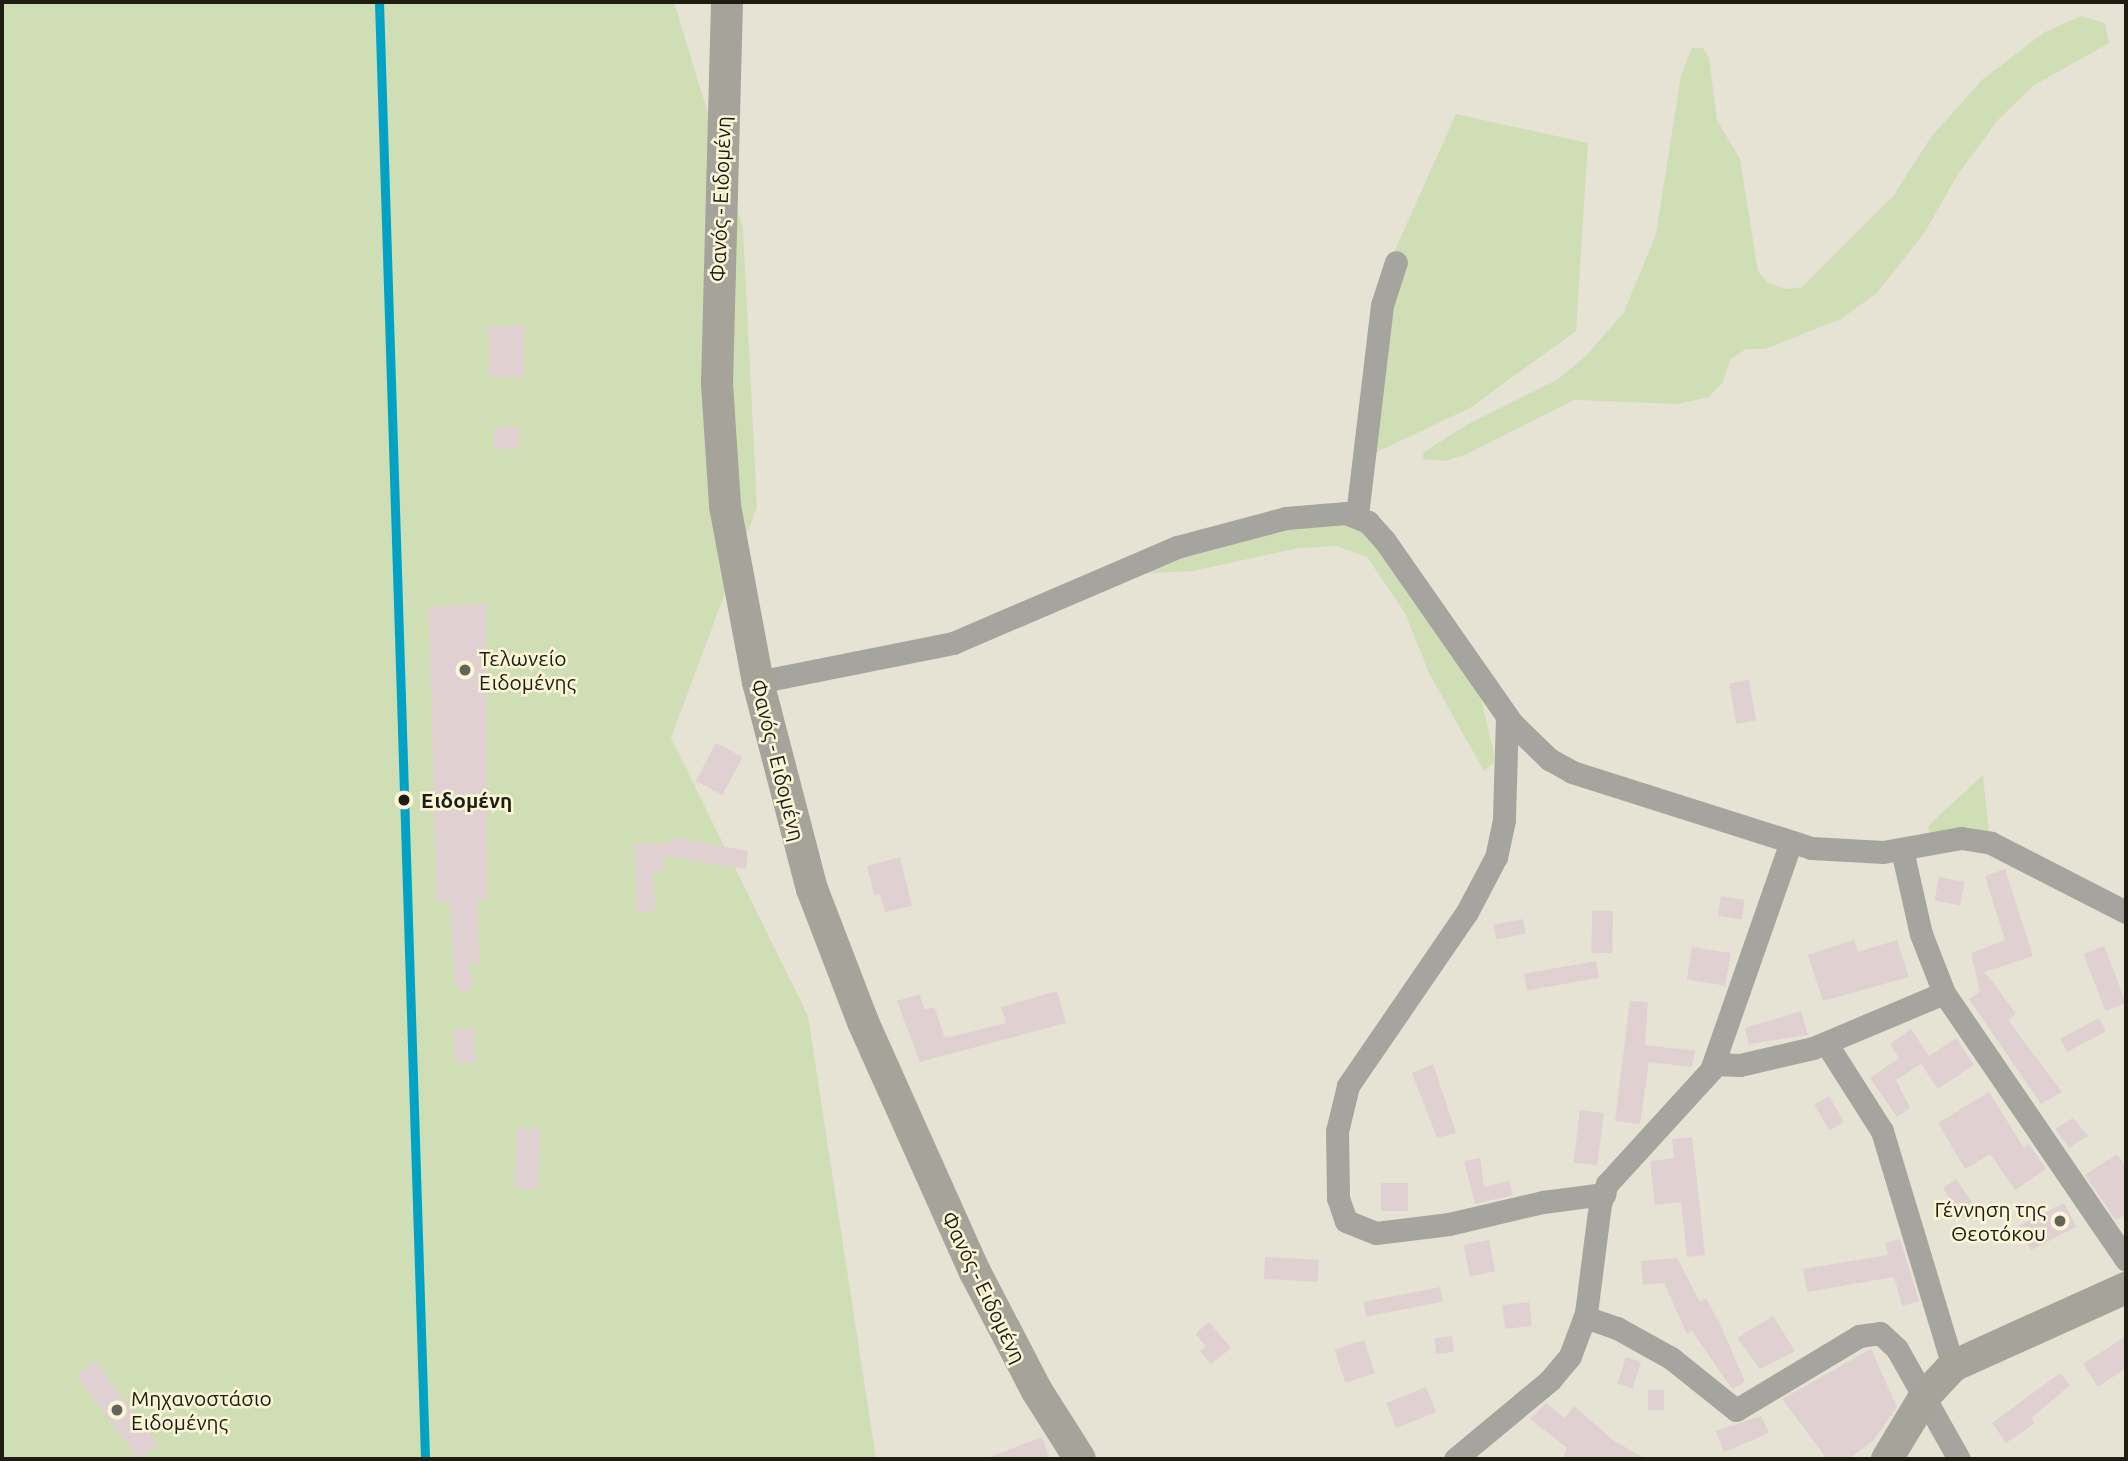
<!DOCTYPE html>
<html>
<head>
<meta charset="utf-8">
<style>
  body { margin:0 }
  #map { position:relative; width:2128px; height:1461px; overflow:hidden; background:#e6e3d4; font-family:Ubuntu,sans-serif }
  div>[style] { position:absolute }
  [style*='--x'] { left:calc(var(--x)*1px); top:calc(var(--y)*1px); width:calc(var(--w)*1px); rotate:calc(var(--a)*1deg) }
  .green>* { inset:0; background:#d0deb6 }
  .building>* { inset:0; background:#e1d0d2; transform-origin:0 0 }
  .street>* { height:23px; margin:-11.5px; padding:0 11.5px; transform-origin:11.5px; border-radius:11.5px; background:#a6a49e }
  .secondary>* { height:32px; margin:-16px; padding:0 16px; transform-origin:16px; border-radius:16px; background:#a6a39a }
  .rail-1>* { height:9px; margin:-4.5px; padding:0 4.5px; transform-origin:4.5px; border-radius:4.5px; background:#02a2c5 }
  .dots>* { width:19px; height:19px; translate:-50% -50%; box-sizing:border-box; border:4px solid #fcf6d9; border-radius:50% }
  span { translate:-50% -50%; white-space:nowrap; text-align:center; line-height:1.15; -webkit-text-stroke:5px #fcf6d9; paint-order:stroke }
  .street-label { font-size:21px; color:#1f1d12 }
  .poi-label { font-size:21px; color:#1f1d12 }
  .left { translate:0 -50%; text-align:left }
  .right { translate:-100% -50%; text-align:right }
  .stop-label { font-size:21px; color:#1f1d12; font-weight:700 }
  .frame { position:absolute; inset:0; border:4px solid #1f1d12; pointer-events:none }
</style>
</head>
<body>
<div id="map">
  <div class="green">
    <div style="clip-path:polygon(2px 2px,674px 2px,743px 228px,757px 507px,671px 738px,808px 1016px,876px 1459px,2px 1459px)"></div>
    <div style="clip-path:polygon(2081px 16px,2105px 23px,2109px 43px,2033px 86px,1999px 119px,1958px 174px,1925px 232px,1877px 293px,1841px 319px,1765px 349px,1746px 349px,1730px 360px,1723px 382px,1709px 397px,1678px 404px,1574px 400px,1465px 455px,1444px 461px,1422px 459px,1424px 452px,1470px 423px,1557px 380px,1585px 357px,1624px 312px,1656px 234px,1681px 75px,1692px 48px,1703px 48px,1709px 58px,1717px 120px,1740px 159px,1758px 271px,1768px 283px,1787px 289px,1802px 287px,1893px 196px,1931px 137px,1982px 80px,2043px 33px)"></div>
    <div style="clip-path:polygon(1456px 114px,1588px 143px,1576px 331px,1470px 408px,1371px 455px,1375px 400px,1401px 265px,1395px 250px)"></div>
    <div style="clip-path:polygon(1312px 518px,1359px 525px,1478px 685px,1494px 754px,1494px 763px,1484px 771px,1429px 673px,1405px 613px,1367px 557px,1336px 546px,1299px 548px,1193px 571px,1135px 574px,1146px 566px)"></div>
    <div style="clip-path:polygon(1983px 775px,1989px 833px,1930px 834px,1928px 827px,1933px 821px)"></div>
  </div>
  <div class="building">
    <div style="left:489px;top:326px;width:35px;height:51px"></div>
    <div style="left:494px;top:427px;width:25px;height:22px"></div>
    <div style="clip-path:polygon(486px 604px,487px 900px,477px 900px,480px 963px,469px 964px,473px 986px,464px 993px,455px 985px,450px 901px,437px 902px,429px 607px)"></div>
    <div style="left:1749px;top:680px;width:41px;height:20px;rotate:80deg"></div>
    <div style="left:716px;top:743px;width:30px;height:43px;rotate:28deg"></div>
    <div style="clip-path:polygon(671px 837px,748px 851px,746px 869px,663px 856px,665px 871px,652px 871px,656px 911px,637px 913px,635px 844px,670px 843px)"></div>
    <div style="clip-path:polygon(900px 857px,912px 906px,885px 912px,880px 894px,874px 895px,867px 866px)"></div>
    <div style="clip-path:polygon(2005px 869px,2033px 956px,1985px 972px,2016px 1014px,2008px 1020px,2062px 1092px,2041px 1104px,1969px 999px,1980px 992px,1971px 953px,2005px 940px,1985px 876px)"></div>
    <div style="left:1939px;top:877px;width:26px;height:24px;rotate:11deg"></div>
    <div style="left:1721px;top:896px;width:24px;height:20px;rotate:9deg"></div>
    <div style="left:1613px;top:911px;width:42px;height:21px;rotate:91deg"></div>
    <div style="left:1523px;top:919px;width:15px;height:30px;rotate:79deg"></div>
    <div style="clip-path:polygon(1854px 940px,1858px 952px,1897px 940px,1909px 977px,1823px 1001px,1808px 955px)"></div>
    <div style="left:2104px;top:946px;width:61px;height:22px;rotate:69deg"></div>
    <div style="left:1692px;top:947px;width:39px;height:33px;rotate:9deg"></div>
    <div style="left:1596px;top:961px;width:17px;height:73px;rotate:80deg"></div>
    <div style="clip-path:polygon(1057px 991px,1066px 1023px,920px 1062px,897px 1001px,919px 994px,925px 1010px,934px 1007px,945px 1038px,1006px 1023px,1001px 1007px)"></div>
    <div style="clip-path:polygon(1630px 1001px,1648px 1002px,1645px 1045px,1695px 1051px,1692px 1067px,1649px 1062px,1640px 1124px,1615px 1121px)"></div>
    <div style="clip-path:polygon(1801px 1011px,1808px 1035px,1749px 1044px,1745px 1028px)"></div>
    <div style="left:2099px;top:1018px;width:15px;height:44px;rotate:62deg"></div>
    <div style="left:474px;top:1029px;width:33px;height:20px;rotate:88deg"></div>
    <div style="clip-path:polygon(1911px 1029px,1929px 1056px,1956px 1038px,1974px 1065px,1938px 1089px,1921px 1064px,1896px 1080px,1910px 1108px,1897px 1117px,1870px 1078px,1899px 1058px,1890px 1044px)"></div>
    <div style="clip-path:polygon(1433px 1064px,1456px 1133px,1437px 1138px,1412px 1073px)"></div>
    <div style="clip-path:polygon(1989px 1092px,2024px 1148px,2029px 1144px,2046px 1169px,2015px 1190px,1990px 1154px,1965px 1169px,1938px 1123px)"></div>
    <div style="left:1829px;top:1096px;width:30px;height:17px;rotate:60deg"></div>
    <div style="left:1580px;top:1110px;width:24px;height:53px;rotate:7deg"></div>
    <div style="clip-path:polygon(2073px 1118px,2088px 1136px,2069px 1148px,2055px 1129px)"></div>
    <div style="left:517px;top:1128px;width:23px;height:60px;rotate:2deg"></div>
    <div style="clip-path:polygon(1692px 1137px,1705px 1255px,1687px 1257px,1681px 1202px,1655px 1205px,1650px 1161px,1674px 1158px,1672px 1139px)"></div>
    <div style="clip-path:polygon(2117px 1154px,2126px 1166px,2126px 1214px,2116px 1220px,2085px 1175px)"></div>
    <div style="clip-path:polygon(1480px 1158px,1484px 1187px,1509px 1181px,1513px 1195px,1475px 1204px,1464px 1161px)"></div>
    <div style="left:1956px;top:1179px;width:42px;height:16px;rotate:55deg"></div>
    <div style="left:1381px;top:1183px;width:27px;height:28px"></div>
    <div style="left:2064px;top:1203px;width:27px;height:51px;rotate:63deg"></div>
    <div style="clip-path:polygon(1900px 1239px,1919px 1301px,1902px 1306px,1894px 1277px,1807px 1292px,1803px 1269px,1888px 1255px,1885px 1243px)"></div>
    <div style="left:1489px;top:1240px;width:32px;height:26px;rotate:79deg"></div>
    <div style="left:1265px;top:1257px;width:54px;height:22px;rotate:3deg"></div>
    <div style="clip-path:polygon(1677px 1258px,1700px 1302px,1706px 1298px,1722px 1328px,1745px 1382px,1732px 1389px,1692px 1331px,1687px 1334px,1664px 1283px,1643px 1285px,1641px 1261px)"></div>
    <div style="left:1440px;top:1287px;width:15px;height:78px;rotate:79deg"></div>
    <div style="left:1529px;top:1302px;width:24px;height:27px;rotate:83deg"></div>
    <div style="clip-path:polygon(1773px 1316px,1795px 1351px,1760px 1369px,1737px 1338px)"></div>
    <div style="clip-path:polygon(1209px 1322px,1231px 1348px,1211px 1364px,1200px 1351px,1206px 1346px,1195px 1334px)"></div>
    <div style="left:1452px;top:1336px;width:16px;height:18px;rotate:83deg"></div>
    <div style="clip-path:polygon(2126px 1336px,2126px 1368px,2098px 1387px,2083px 1364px)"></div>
    <div style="left:1364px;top:1340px;width:35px;height:31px;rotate:72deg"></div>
    <div style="clip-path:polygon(1871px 1349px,1897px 1407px,1873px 1441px,1848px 1459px,1827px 1459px,1782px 1399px)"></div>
    <div style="left:1626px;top:1357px;width:16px;height:28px;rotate:18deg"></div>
    <div style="left:95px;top:1361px;width:105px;height:24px;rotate:53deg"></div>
    <div style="clip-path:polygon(2060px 1373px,2070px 1385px,2031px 1418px,2035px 1423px,2006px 1443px,1992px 1423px)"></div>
    <div style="left:1426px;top:1387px;width:27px;height:43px;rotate:68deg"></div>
    <div style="left:1648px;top:1390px;width:16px;height:20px"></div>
    <div style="clip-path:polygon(1546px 1403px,1565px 1418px,1574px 1406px,1614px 1441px,1646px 1459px,1562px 1459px,1567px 1448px,1530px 1419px)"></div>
    <div style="clip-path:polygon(1761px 1416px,1769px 1433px,1724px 1452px,1716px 1431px)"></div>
    <div style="clip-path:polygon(1042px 1437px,1050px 1459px,988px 1459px,987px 1458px)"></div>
  </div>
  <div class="street">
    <div style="--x:1357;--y:515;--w:211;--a:-83.2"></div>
    <div style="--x:1382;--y:305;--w:45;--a:-72"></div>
    <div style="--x:758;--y:682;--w:199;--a:-11.3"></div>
    <div style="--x:953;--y:643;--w:244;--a:-23.2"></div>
    <div style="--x:1177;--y:547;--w:113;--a:-14.9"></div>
    <div style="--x:1286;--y:518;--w:60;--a:-4.8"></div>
    <div style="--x:1346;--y:513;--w:24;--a:22"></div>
    <div style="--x:1368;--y:522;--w:25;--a:48"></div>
    <div style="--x:1385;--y:541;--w:222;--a:55.1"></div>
    <div style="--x:1512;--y:723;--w:52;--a:44.2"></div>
    <div style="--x:1549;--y:759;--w:26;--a:29"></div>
    <div style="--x:1572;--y:772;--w:251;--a:17.6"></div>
    <div style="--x:1811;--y:848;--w:72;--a:3.2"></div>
    <div style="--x:1883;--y:852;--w:79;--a:-10.2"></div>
    <div style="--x:1961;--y:838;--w:30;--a:9"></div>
    <div style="--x:1991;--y:843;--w:152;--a:27.1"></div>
    <div style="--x:1507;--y:716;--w:104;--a:91.7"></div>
    <div style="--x:1504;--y:820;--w:38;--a:102"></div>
    <div style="--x:1496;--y:857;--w:62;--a:117.8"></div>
    <div style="--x:1467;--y:912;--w:211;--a:124.4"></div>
    <div style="--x:1348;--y:1086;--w:46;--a:103.7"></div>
    <div style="--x:1337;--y:1131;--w:67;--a:89.1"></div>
    <div style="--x:1338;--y:1198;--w:24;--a:71"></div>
    <div style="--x:1346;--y:1221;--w:32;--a:22"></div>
    <div style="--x:1376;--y:1233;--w:74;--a:-7"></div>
    <div style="--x:1449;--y:1224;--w:97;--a:-13.2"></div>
    <div style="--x:1543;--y:1202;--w:62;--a:-7.5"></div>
    <div style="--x:1902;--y:850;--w:86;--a:77.3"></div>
    <div style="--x:1921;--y:934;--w:63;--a:68.7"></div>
    <div style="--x:1944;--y:993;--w:323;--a:55.7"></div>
    <div style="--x:1826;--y:1043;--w:104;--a:57.5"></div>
    <div style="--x:1882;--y:1131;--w:245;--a:73.2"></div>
    <div style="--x:1714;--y:1064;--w:26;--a:2"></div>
    <div style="--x:1740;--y:1065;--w:75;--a:-13.1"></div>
    <div style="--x:1813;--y:1048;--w:142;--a:-22.8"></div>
    <div style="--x:1585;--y:1317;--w:34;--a:19"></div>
    <div style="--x:1617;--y:1328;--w:62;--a:29.1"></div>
    <div style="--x:1671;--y:1358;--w:83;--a:38.7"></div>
    <div style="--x:1736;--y:1410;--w:144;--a:-31"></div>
    <div style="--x:1859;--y:1336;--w:21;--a:-8"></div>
    <div style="--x:1880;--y:1333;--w:23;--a:43"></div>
    <div style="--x:1897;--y:1349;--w:126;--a:60.6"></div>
    <div style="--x:1455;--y:1459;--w:124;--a:-39.7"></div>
    <div style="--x:1550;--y:1380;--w:31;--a:-50"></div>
    <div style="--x:1570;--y:1356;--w:46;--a:-69.6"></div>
    <div style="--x:1586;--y:1313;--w:110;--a:-82.7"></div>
    <div style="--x:1600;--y:1204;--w:21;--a:-71"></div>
    <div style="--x:1607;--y:1184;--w:154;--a:-47.6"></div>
    <div style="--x:1711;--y:1070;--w:239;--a:-70.7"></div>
  </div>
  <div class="secondary">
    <div style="--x:727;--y:2;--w:382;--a:91.5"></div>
    <div style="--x:717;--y:384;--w:122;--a:86.2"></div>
    <div style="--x:725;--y:506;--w:179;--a:79.4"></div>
    <div style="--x:758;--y:682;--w:214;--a:75.4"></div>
    <div style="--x:812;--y:889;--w:142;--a:69"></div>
    <div style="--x:863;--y:1022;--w:274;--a:65.9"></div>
    <div style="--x:975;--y:1272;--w:134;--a:62.5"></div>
    <div style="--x:1037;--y:1391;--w:80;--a:57.7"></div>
    <div style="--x:1887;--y:1459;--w:74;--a:-58.9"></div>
    <div style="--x:1925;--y:1396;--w:41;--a:-47"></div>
    <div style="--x:1953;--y:1366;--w:190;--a:-24.3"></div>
  </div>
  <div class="rail-1">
    <div style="--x:379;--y:2;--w:1458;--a:88.19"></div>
  </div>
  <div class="dots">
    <div style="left:465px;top:670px;background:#656256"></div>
    <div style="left:404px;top:800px;background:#1f1d12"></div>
    <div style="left:2060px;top:1221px;background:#656256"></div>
    <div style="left:117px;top:1410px;background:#656256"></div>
  </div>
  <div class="street-label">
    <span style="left:720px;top:199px;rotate:-88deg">Φανός - Ειδομένη</span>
    <span style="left:778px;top:760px;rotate:76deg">Φανός - Ειδομένη</span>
    <span style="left:984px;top:1287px;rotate:64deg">Φανός - Ειδομένη</span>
  </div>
  <div class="poi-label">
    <span class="left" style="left:479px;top:670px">Τελωνείο<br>Ειδομένης</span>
    <span class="right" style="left:2046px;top:1221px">Γέννηση της<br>Θεοτόκου</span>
    <span class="left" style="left:131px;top:1410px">Μηχανοστάσιο<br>Ειδομένης</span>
  </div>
  <div class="stop-label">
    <span class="left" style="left:421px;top:800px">Ειδομένη</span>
  </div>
  <div class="frame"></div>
</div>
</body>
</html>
